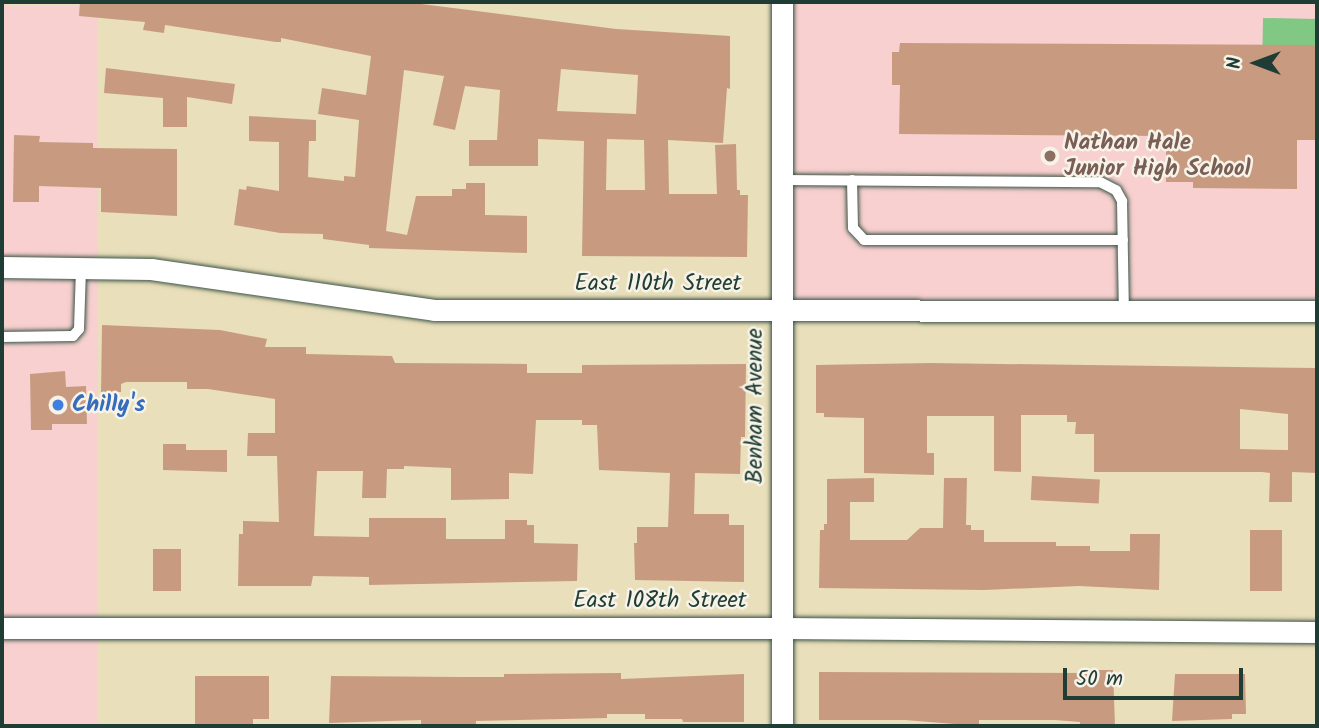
<!DOCTYPE html>
<html>
<head>
<meta charset="utf-8">
<style>
  body { margin:0 }
  #map { position:relative; width:1319px; height:728px; overflow:hidden; background:#e9dfba; font-family:Kalam,sans-serif }
  div>[style] { position:absolute }
  [style*='--x'] { left:calc(var(--x)*1px); top:calc(var(--y)*1px); width:calc(var(--w)*1px); rotate:calc(var(--a)*1deg) }
  .built>* { inset:0; background:#f7d0cf; transform-origin:0 0 }
  .green>* { inset:0; background:#80c884; transform-origin:0 0 }
  .building>* { inset:0; background:#c89b80; transform-origin:0 0 }
  .roads { filter:drop-shadow(0 0 2px #3d5548) drop-shadow(0 0 2px #3d5548) }
  .lane>* { height:10px; margin:-5px; padding:0 5px; transform-origin:5px; border-radius:5px; background:#fff }
  .street>* { height:21px; margin:-10.5px; padding:0 10.5px; transform-origin:10.5px; border-radius:10.5px; background:#fff }
  .dots>* { width:19px; height:19px; translate:-50% -50%; box-sizing:border-box; border:4px solid #f7f3e8; border-radius:50% }
  span { translate:-50% -50%; white-space:nowrap; text-align:center; line-height:1.15; -webkit-text-stroke:5px #f7f3e8; paint-order:stroke }
  .education-label { font-size:23px; color:#785e54; font-weight:700 }
  .left { translate:0 -50%; text-align:left }
  .street-label { font-size:23px; color:#1f3d34 }
  .shop-label { font-size:23px; color:#366cbe; font-weight:700 }
  .frame { position:absolute; inset:0; border:4px solid #1f3d34; pointer-events:none }
  .north { position:absolute; left:1221px; top:28px; width:70px; height:70px; -webkit-text-stroke:5px #f7f3e8; paint-order:stroke; rotate:270deg; font-size:19px; font-weight:700; line-height:28px; text-align:center; color:#1f3d34 }
  .north::after { content:''; display:block; margin:auto; width:24px; height:32px; background:#1f3d34; clip-path:polygon(50% 0,100% 100%,50% 72%,0 100%) }
  .scale { position:absolute; left:1063px; top:668px; width:180px; height:32px; box-sizing:border-box; border:4px solid #1f3d34; border-top:0; padding-left:9px; font-size:21px; line-height:24px; white-space:nowrap; color:#1f3d34; -webkit-text-stroke:5px #f7f3e8; paint-order:stroke }
</style>
</head>
<body>
<div id="map">
  <div class="built">
    <div style="left:782px;top:2px;width:535px;height:308px"></div>
    <div style="left:98px;top:6px;width:720px;height:96px;rotate:90deg"></div>
  </div>
  <div class="green">
    <div style="left:1263px;top:18px;width:54px;height:29px;rotate:1deg"></div>
  </div>
  <div class="building">
    <div style="clip-path:polygon(evenodd,80px 2px,406px 2px,616px 29px,730px 36px,730px 89px,727px 88px,723px 143px,668px 140px,669px 194px,717px 194px,715px 145px,736px 144px,737px 190px,740px 190px,740px 195px,748px 195px,747px 257px,582px 256px,584px 141px,538px 139px,538px 166px,469px 166px,469px 140px,497px 140px,500px 90px,465px 86px,455px 130px,433px 125px,444px 76px,404px 70px,386px 231px,407px 235px,416px 196px,452px 196px,452px 189px,466px 189px,466px 183px,485px 183px,485px 215px,527px 216px,527px 253px,369px 248px,369px 245px,323px 239px,323px 234px,280px 233px,234px 225px,239px 189px,246px 190px,247px 186px,279px 191px,279px 142px,249px 141px,249px 116px,316px 120px,316px 141px,309px 141px,308px 177px,344px 181px,344px 176px,355px 177px,359px 120px,318px 114px,322px 88px,366px 95px,371px 56px,281px 38px,281px 42px,276px 42px,165px 25px,164px 33px,143px 30px,145px 22px,79px 16px,80px 2px,561px 69px,638px 75px,636px 114px,557px 111px,561px 69px,80px 2px,607px 139px,644px 140px,645px 190px,606px 190px,607px 139px)"></div>
    <div style="clip-path:polygon(900px 43px,1317px 45px,1317px 140px,1297px 140px,1297px 189px,1193px 188px,1193px 182px,1166px 182px,1166px 136px,899px 134px,900px 85px,892px 85px,892px 52px,899px 52px)"></div>
    <div style="clip-path:polygon(106px 68px,235px 84px,232px 104px,187px 97px,187px 127px,163px 127px,163px 98px,104px 93px)"></div>
    <div style="clip-path:polygon(14px 135px,40px 136px,39px 142px,93px 143px,93px 148px,177px 149px,177px 216px,101px 212px,101px 188px,39px 186px,39px 202px,13px 202px)"></div>
    <div style="clip-path:polygon(102px 325px,220px 330px,267px 339px,265px 347px,306px 347px,306px 354px,392px 356px,395px 363px,527px 364px,527px 373px,582px 373px,582px 365px,746px 364px,745px 437px,741px 437px,740px 474px,695px 473px,694px 514px,729px 514px,729px 525px,744px 525px,744px 582px,635px 580px,634px 543px,637px 543px,637px 527px,668px 527px,670px 473px,599px 470px,597px 425px,582px 425px,582px 420px,536px 420px,533px 474px,509px 473px,509px 499px,451px 500px,451px 468px,404px 466px,404px 469px,387px 469px,386px 498px,362px 498px,363px 471px,317px 471px,314px 536px,369px 537px,369px 518px,446px 518px,446px 539px,505px 539px,505px 520px,527px 520px,527px 525px,534px 525px,534px 543px,578px 544px,577px 581px,369px 585px,369px 577px,313px 576px,311px 586px,238px 586px,239px 534px,243px 534px,243px 521px,279px 522px,277px 456px,247px 456px,248px 433px,275px 433px,275px 399px,208px 389px,187px 389px,187px 382px,126px 382px,121px 384px,121px 392px,101px 392px)"></div>
    <div style="clip-path:polygon(evenodd,930px 363px,1317px 368px,1317px 473px,1292px 472px,1292px 502px,1269px 502px,1270px 473px,1262px 472px,1094px 472px,1094px 434px,1075px 434px,1076px 422px,1067px 422px,1067px 415px,1021px 415px,1021px 472px,994px 471px,994px 416px,927px 416px,927px 453px,934px 453px,934px 475px,864px 473px,864px 418px,824px 417px,824px 413px,816px 413px,816px 365px,930px 363px,1240px 409px,1288px 414px,1288px 450px,1240px 449px,1240px 409px)"></div>
    <div style="clip-path:polygon(65px 371px,66px 387px,86px 386px,87px 424px,52px 424px,52px 430px,31px 430px,30px 374px)"></div>
    <div style="clip-path:polygon(163px 444px,186px 444px,186px 450px,227px 450px,227px 472px,163px 470px)"></div>
    <div style="left:1032px;top:476px;width:68px;height:24px;rotate:3deg"></div>
    <div style="clip-path:polygon(874px 478px,874px 502px,850px 502px,850px 540px,907px 540px,920px 528px,943px 528px,944px 478px,967px 478px,966px 525px,971px 525px,971px 530px,984px 530px,984px 542px,1056px 542px,1056px 546px,1090px 546px,1090px 551px,1130px 551px,1130px 534px,1160px 534px,1159px 590px,1079px 586px,984px 590px,819px 588px,820px 530px,824px 530px,824px 524px,827px 524px,827px 479px)"></div>
    <div style="left:1250px;top:530px;width:32px;height:61px"></div>
    <div style="left:153px;top:549px;width:28px;height:42px"></div>
    <div style="clip-path:polygon(1084px 670px,1113px 670px,1115px 726px,1080px 726px,1080px 722px,1055px 720px,979px 720px,979px 726px,905px 720px,819px 720px,819px 672px,1084px 673px)"></div>
    <div style="clip-path:polygon(621px 673px,621px 679px,744px 674px,744px 722px,683px 722px,682px 719px,645px 719px,645px 714px,607px 714px,607px 718px,476px 721px,476px 725px,421px 725px,421px 720px,329px 723px,331px 676px,462px 677px,504px 677px,504px 674px)"></div>
    <div style="clip-path:polygon(1175px 674px,1245px 674px,1246px 714px,1232px 714px,1232px 719px,1172px 721px)"></div>
    <div style="clip-path:polygon(195px 676px,269px 676px,269px 719px,253px 719px,253px 726px,195px 726px)"></div>
  </div>
  <div class="roads">
    <div class="lane">
      <div style="--x:782;--y:180;--w:318;--a:0.4"></div>
      <div style="--x:1100;--y:182;--w:18;--a:27"></div>
      <div style="--x:1116;--y:190;--w:13;--a:61"></div>
      <div style="--x:1122;--y:201;--w:110;--a:89"></div>
      <div style="--x:852;--y:180;--w:48;--a:88.8"></div>
      <div style="--x:853;--y:228;--w:16;--a:47"></div>
      <div style="--x:864;--y:240;--w:259;--a:0"></div>
      <div style="--x:2;--y:337;--w:71;--a:-0.8"></div>
      <div style="--x:73;--y:336;--w:9;--a:-49"></div>
      <div style="--x:79;--y:329;--w:61;--a:-88.1"></div>
    </div>
    <div class="street">
      <div style="--x:782;--y:2;--w:724;--a:90"></div>
      <div style="--x:2;--y:267;--w:149;--a:0.8"></div>
      <div style="--x:151;--y:269;--w:286;--a:8.2"></div>
      <div style="--x:434;--y:310;--w:883;--a:0.06"></div>
      <div style="--x:2;--y:628;--w:780;--a:0"></div>
      <div style="--x:782;--y:628;--w:535;--a:0.43"></div>
    </div>
  </div>
  <div class="dots">
    <div style="left:1050px;top:156px;background:#8d6e63"></div>
    <div style="left:58px;top:405px;background:#3f7fe0"></div>
  </div>
  <div class="education-label">
    <span class="left" style="left:1064px;top:156px">Nathan Hale<br>Junior High School</span>
  </div>
  <div class="street-label">
    <span style="left:658px;top:284px">East 110th Street</span>
    <span style="left:756px;top:406px;rotate:-90deg">Benham Avenue</span>
    <span style="left:660px;top:601px">East 108th Street</span>
  </div>
  <div class="shop-label">
    <span class="left" style="left:72px;top:405px">Chilly's</span>
  </div>
  <div class="frame"></div>
  <div class="north">N</div>
  <div class="scale">50 m</div>
</div>
</body>
</html>
